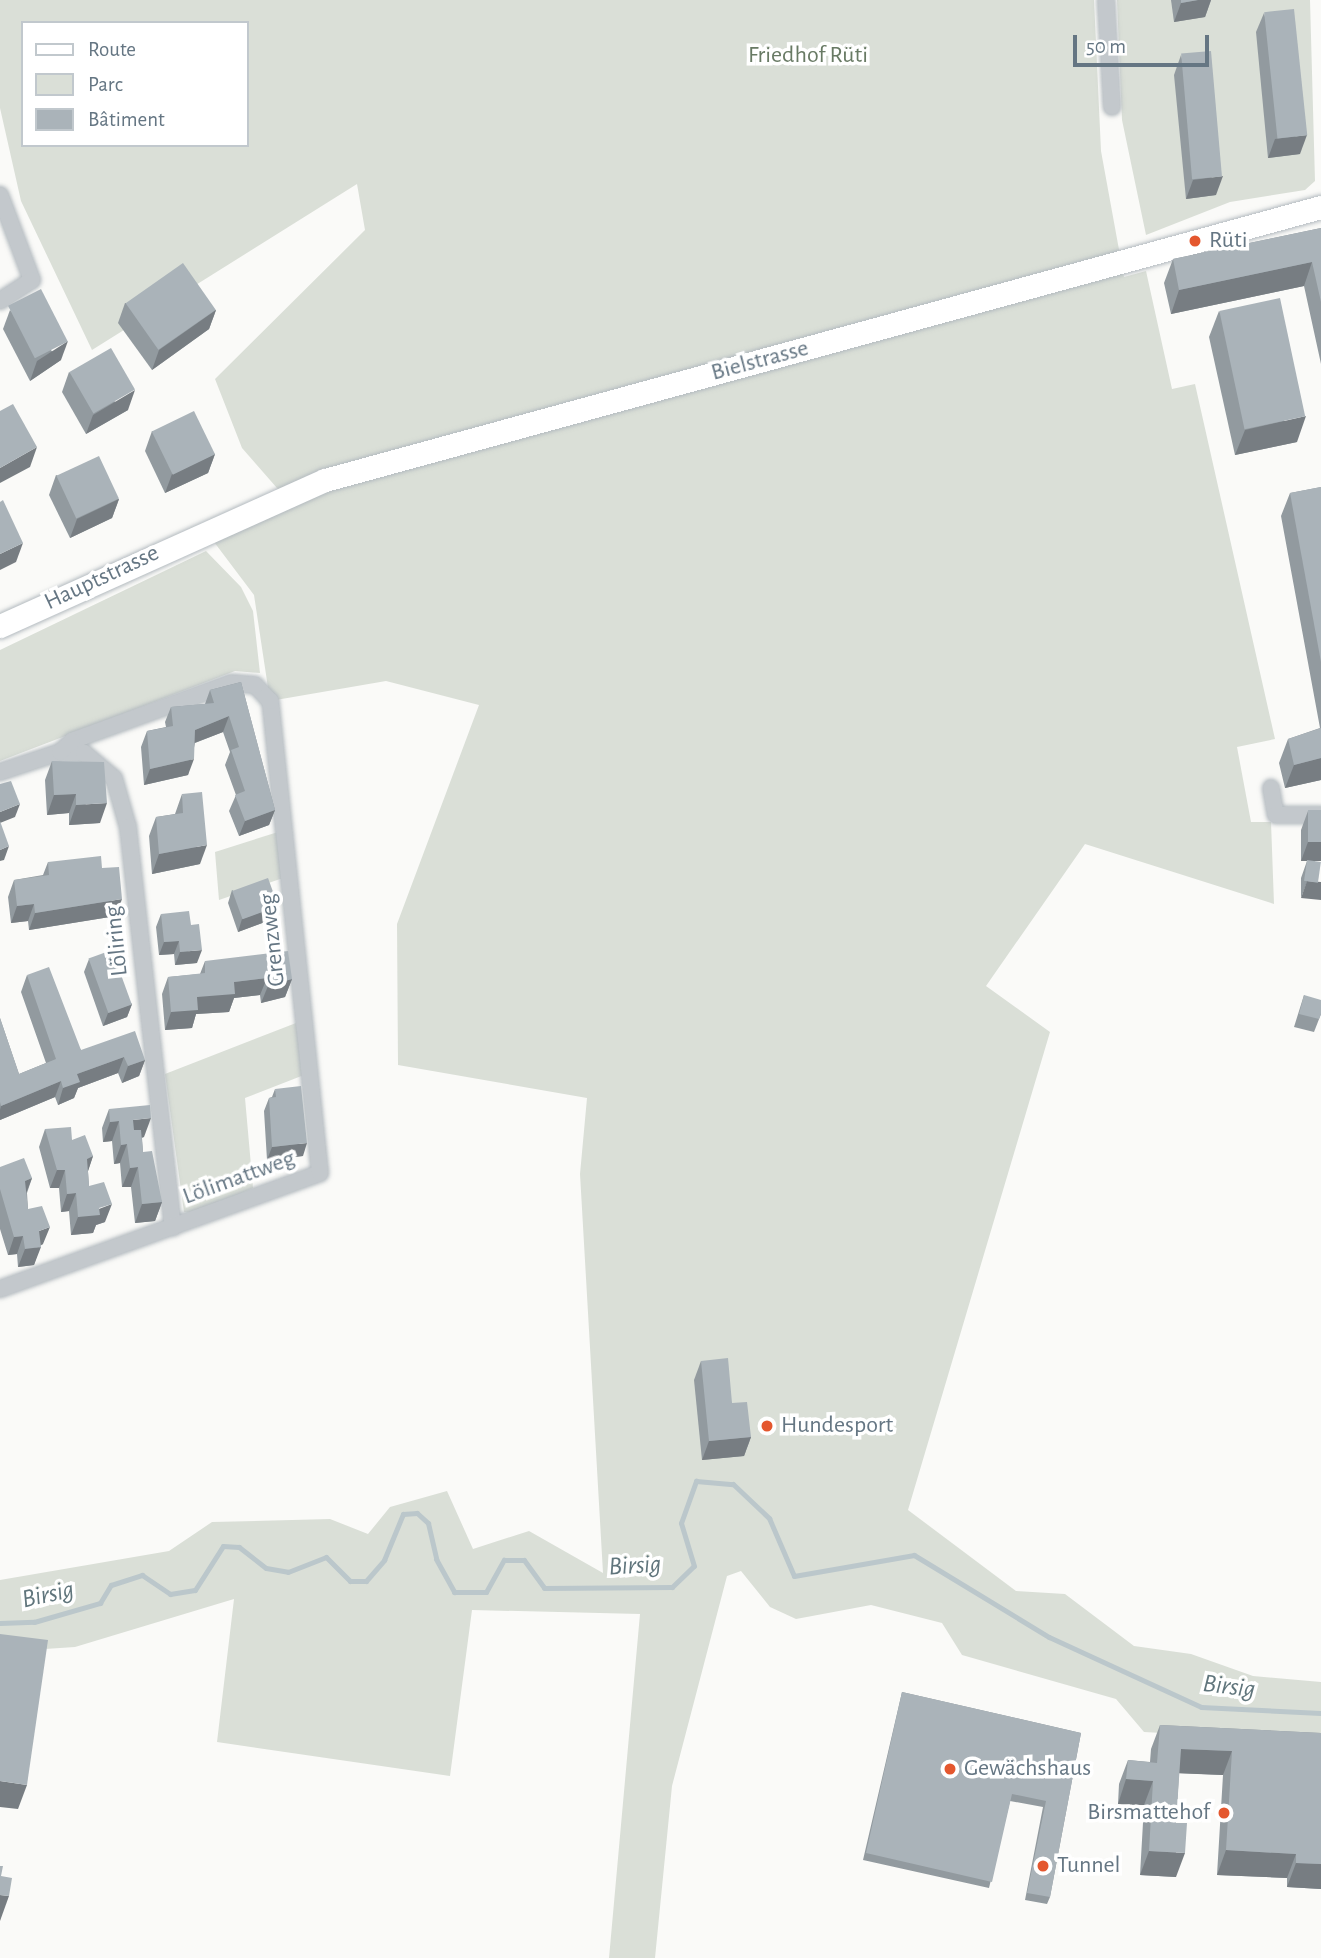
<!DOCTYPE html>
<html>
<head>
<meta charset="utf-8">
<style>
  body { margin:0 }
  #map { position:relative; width:1321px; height:1958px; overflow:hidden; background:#fafaf8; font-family:"Alegreya Sans",sans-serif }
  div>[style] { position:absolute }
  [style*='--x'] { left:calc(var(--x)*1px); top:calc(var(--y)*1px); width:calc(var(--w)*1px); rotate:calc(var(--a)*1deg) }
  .green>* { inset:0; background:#dadfd7 }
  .stream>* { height:5px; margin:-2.5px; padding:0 2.5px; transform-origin:2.5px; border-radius:2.5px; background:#bbc7cb }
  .roads { filter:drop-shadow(0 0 2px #b3babf) drop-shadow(0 0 2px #b3babf) }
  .street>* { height:16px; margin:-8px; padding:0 8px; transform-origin:8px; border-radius:8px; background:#c3c8cc }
  .secondary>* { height:23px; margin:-11.5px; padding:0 11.5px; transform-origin:11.5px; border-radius:11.5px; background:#fff }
  .wall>* { inset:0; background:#929a9f }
  .shaded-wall>* { inset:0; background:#777d82 }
  .building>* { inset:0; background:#aab3b9; transform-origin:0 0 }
  .dots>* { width:19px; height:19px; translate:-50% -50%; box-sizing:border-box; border:4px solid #fff; border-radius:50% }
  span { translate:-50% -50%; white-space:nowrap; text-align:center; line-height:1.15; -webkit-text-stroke:7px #fff; paint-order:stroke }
  .park-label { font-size:24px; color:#687a64 }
  .poi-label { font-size:24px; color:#657683 }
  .left { translate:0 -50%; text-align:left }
  .right { translate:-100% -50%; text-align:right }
  .street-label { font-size:24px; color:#657683 }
  .water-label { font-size:26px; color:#60757c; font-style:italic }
  .legend { position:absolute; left:21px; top:21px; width:228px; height:126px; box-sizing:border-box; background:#fff; border:2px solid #c1c8cd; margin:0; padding:9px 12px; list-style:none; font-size:21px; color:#657683 }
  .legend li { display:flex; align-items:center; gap:14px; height:35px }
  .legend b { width:35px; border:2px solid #c1c8cd }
  .scale { position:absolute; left:1073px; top:35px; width:136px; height:32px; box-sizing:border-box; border:4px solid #657683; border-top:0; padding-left:9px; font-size:21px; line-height:24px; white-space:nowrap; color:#657683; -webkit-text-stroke:5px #fff; paint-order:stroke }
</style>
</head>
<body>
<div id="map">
  <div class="green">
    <div style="clip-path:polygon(evenodd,0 0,1094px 0,1101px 151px,1124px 277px,1146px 271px,1172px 389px,1195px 384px,1275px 739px,1237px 747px,1251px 822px,1271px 822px,1274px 904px,1085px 844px,986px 986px,1050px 1032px,908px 1510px,1016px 1591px,1065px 1594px,1134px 1646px,1191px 1654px,1253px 1676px,1321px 1682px,1321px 1750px,1309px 1741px,1144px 1732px,1116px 1699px,962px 1655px,942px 1623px,871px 1605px,796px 1619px,770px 1607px,741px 1571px,727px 1576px,672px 1786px,655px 1958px,609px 1958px,640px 1614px,472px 1610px,450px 1776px,217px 1742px,234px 1599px,75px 1647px,0 1652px,0 1580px,169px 1551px,212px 1522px,330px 1519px,368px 1534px,390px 1507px,447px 1491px,473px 1549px,529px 1531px,603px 1573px,580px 1174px,587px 1098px,398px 1065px,397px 924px,479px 705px,386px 681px,270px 701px,254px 595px,205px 530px,284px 496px,242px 448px,215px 379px,365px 230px,357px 184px,92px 350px,21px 201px,0 108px,0 0,23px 23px,247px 23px,247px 145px,23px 145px,23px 23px)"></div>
    <div style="clip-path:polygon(1117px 0,1310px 0,1315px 181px,1305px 190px,1230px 202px,1146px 235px,1122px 120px)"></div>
    <div style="clip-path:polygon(206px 551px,241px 587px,253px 611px,260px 673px,235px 671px,0 761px,0 650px)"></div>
    <div style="clip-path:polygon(278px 832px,283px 878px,219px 900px,215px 852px)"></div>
    <div style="clip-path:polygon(296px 1023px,304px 1075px,245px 1098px,253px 1188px,196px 1213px,184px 1212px,165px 1074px)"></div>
  </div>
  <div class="stream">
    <div style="--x:0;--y:1623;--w:34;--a:-2"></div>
    <div style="--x:34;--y:1622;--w:69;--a:-16.1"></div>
    <div style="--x:100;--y:1603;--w:21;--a:-59"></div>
    <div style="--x:111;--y:1585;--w:33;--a:-18"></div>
    <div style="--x:142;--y:1575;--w:34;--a:34"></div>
    <div style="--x:170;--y:1594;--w:25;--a:-9"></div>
    <div style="--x:195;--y:1590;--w:52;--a:-57.5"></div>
    <div style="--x:223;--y:1546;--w:16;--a:4"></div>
    <div style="--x:239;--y:1547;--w:34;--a:38"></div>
    <div style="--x:266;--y:1568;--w:22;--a:10"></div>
    <div style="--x:288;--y:1572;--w:41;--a:-21.5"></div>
    <div style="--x:326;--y:1557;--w:34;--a:45"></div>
    <div style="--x:350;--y:1581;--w:16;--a:0"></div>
    <div style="--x:366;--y:1581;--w:28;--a:-49"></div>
    <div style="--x:384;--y:1560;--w:50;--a:-67.6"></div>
    <div style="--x:403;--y:1514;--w:14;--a:-4"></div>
    <div style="--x:417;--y:1513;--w:15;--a:42"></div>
    <div style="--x:428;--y:1523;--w:37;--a:77"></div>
    <div style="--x:436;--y:1559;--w:38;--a:61"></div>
    <div style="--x:454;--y:1592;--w:32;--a:0"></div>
    <div style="--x:486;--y:1592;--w:37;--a:-61"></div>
    <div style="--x:504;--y:1560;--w:20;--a:0"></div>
    <div style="--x:524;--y:1560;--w:34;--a:54"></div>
    <div style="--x:544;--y:1588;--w:128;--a:-0.4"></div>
    <div style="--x:672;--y:1587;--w:30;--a:-44"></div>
    <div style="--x:694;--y:1566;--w:45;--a:-106.8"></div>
    <div style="--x:681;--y:1523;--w:45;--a:-70.3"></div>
    <div style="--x:696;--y:1481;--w:37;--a:5"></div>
    <div style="--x:733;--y:1484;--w:50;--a:43.4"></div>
    <div style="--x:769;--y:1518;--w:63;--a:66.7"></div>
    <div style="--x:794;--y:1576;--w:122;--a:-9.9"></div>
    <div style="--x:914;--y:1555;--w:158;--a:31.3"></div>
    <div style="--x:1049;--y:1637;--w:167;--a:24.7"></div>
    <div style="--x:1201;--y:1707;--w:120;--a:2.9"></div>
  </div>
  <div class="roads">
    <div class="street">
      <div style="--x:1106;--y:0;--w:107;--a:86.8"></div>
      <div style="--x:0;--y:195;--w:91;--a:69.4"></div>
      <div style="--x:32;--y:280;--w:38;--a:147"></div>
      <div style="--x:0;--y:772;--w:63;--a:-18.4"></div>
      <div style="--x:60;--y:752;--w:24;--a:2"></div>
      <div style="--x:84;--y:753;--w:39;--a:40"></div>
      <div style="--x:114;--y:778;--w:51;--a:74.1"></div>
      <div style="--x:128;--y:827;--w:403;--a:83.6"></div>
      <div style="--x:1271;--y:788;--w:27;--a:80"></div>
      <div style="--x:1276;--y:815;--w:45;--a:0"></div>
      <div style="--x:0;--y:1289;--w:340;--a:-19.9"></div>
      <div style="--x:320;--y:1173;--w:475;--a:-96"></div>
      <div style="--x:270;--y:701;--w:22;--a:-133"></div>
      <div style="--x:255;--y:685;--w:24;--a:-175"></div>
      <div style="--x:231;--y:683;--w:169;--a:160"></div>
      <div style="--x:72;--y:741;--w:16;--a:137"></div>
    </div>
    <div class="secondary">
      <div style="--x:0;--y:626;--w:356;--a:-24.2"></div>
      <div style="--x:325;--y:480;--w:1033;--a:-15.33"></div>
    </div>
  </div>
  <div class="wall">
    <div style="clip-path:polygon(1171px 0,1211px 0,1205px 17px,1174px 22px)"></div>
    <div style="clip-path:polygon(1264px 13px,1300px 154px,1268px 158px,1256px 32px)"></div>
    <div style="clip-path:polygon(1181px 55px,1216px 195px,1186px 199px,1174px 75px)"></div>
    <div style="clip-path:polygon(1321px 228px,1321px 364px,1304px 286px,1171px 314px,1164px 283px,1173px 259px)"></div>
    <div style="clip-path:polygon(125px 303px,216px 310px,209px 329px,152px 370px,118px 323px)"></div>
    <div style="clip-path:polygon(10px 310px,61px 360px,30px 381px,3px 329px)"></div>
    <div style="clip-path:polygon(1219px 311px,1297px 442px,1235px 455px,1209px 337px)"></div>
    <div style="clip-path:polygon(69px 372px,128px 410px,86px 434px,62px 392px)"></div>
    <div style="clip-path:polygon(152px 431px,215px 454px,208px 473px,165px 493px,145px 451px)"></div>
    <div style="clip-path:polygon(56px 475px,119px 499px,112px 518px,70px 538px,49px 495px)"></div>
    <div style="clip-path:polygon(1321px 487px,1321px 780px,1285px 788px,1279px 763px,1288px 739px,1320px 728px,1281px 516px,1290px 493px)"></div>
    <div style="clip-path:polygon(241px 682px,275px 810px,269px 825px,239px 836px,229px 811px,236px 795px,225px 765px,230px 752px,223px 732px,195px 743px,188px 775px,144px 785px,141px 747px,147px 731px,166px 727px,165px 722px,171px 707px,205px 704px,210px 690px)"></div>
    <div style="clip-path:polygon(52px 761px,100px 823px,69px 825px,69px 813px,47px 815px,45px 780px)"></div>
    <div style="clip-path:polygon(182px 794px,200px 864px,152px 874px,149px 836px,156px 817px,175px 814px)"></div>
    <div style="clip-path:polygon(1308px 811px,1315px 861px,1301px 898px,1301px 878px,1307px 861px,1301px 861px,1301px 830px)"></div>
    <div style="clip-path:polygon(48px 862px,102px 868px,116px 916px,29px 930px,28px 921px,11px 923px,8px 897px,14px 880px,43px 875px)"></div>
    <div style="clip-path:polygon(232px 890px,273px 919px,238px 932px,228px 903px)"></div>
    <div style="clip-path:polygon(161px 914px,197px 963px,175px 965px,174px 954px,159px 955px,156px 927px)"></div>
    <div style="clip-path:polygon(89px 959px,132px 1004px,127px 1017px,103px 1026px,84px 972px)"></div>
    <div style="clip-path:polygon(205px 961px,292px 979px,285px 997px,261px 1003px,260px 995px,234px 998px,229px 1012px,196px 1014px,192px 1028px,165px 1030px,162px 994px,168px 977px,200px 974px)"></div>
    <div style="clip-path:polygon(27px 975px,81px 1050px,145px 1060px,139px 1076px,122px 1083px,118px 1073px,78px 1088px,74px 1098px,58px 1105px,55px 1097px,0 1120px,0 1018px,19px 1074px,46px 1063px,21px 992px)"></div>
    <div style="clip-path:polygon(1304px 995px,1321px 1014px,1314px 1032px,1294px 1027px)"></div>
    <div style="clip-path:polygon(275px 1089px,303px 1156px,267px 1160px,264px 1111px,269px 1098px,272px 1097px)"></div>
    <div style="clip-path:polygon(109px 1109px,144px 1137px,142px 1138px,143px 1152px,162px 1202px,155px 1221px,135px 1223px,131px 1187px,122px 1187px,120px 1163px,114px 1164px,112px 1141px,103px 1142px,102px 1128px)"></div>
    <div style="clip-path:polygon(45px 1129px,72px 1140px,93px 1156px,88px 1171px,89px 1186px,105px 1222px,96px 1225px,93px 1233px,71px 1235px,69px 1211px,61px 1212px,59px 1188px,50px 1188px,39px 1147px)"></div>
    <div style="clip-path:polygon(0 1167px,32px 1178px,27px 1193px,28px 1209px,43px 1244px,40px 1246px,34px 1265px,18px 1267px,17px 1254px,8px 1255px,0 1229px)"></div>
    <div style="clip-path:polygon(701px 1361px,732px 1403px,751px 1437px,744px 1456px,702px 1460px,694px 1380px)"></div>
    <div style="clip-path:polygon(902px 1692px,1081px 1733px,1050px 1897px,1047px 1904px,1025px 1900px,1043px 1807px,1010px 1801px,989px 1888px,863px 1860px)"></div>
    <div style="clip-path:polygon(1160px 1725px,1321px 1733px,1321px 1889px,1287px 1887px,1287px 1878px,1217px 1875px,1223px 1775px,1179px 1773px,1176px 1823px,1176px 1877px,1140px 1875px,1144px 1805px,1118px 1804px,1119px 1784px,1128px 1760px,1150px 1762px,1151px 1749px)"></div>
  </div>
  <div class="shaded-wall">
    <div style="clip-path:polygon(1198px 0,1211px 0,1205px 17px,1174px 22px,1181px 3px)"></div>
    <div style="clip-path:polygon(1307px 135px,1300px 154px,1268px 158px,1275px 139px)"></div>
    <div style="clip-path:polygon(1223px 176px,1216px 195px,1186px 199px,1193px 180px)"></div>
    <div style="clip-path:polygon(1312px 262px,1304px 286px,1171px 314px,1179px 290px)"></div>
    <div style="clip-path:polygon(216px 310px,209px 329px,152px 370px,159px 350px)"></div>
    <div style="clip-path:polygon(68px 341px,61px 360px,30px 381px,37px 361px)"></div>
    <div style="clip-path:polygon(135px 390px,128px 410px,86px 434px,93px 415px)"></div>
    <div style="clip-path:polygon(1306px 416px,1297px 442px,1235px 455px,1245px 430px)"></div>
    <div style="clip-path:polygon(37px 447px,30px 467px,0 483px,0 468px)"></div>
    <div style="clip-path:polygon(215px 454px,208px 473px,165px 493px,172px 474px)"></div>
    <div style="clip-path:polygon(119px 499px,112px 518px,70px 538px,77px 519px)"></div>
    <div style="clip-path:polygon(23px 543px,16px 562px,0 570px,0 554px)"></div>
    <div style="clip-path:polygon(229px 716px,223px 732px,189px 745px,195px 730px)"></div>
    <div style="clip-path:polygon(1321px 758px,1321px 780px,1285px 788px,1294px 765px)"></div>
    <div style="clip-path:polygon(194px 759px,188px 775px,144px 785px,150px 769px)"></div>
    <div style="clip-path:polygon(76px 794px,69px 813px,47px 815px,54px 795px)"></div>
    <div style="clip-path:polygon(107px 803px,100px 823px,69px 825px,76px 805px)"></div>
    <div style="clip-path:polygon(20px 804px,15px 817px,0 823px,0 812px)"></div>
    <div style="clip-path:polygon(275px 810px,269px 825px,239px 836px,245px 821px)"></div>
    <div style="clip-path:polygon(1308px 842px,1321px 842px,1321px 861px,1301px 861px)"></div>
    <div style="clip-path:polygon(207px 845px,200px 864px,152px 874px,159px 854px)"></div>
    <div style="clip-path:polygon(9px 846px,4px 860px,0 861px,0 850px)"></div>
    <div style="clip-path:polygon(1307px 881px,1321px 882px,1321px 900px,1301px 898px)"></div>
    <div style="clip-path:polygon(122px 899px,116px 916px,29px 930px,35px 913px)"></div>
    <div style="clip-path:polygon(34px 904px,28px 921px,11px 923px,17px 906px)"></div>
    <div style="clip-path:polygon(278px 906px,273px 919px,238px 932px,242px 919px)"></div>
    <div style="clip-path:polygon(179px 941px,174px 954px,159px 955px,164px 942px)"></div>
    <div style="clip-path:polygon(202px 950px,197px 963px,175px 965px,180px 952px)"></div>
    <div style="clip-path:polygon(267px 978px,260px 995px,234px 998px,229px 1012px,196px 1014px,192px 1028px,165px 1030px,171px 1012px,197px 997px,234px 982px)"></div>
    <div style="clip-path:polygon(292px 979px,285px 997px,261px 1003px,268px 986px)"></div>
    <div style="clip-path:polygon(132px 1004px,127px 1017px,103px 1026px,108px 1013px)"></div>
    <div style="clip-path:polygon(124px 1057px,118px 1073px,78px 1088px,74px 1098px,58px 1105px,63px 1088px,77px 1074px)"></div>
    <div style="clip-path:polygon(145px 1060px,139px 1076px,122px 1083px,128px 1066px)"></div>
    <div style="clip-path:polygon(61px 1081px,55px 1097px,0 1120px,0 1110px,1px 1106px)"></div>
    <div style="clip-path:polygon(151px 1118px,144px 1137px,125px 1139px,133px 1120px)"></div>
    <div style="clip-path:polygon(119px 1121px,112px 1141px,103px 1142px,110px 1122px)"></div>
    <div style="clip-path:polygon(307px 1143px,303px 1156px,267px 1160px,272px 1147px)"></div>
    <div style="clip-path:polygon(127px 1144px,120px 1163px,114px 1164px,121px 1145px)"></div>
    <div style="clip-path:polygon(93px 1156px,87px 1174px,87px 1159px)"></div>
    <div style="clip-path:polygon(138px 1167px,131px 1187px,122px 1187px,130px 1168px)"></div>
    <div style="clip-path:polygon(57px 1170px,65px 1170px,59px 1188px,50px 1188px)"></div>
    <div style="clip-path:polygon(32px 1178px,25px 1196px,25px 1181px)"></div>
    <div style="clip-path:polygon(76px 1193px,69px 1211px,61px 1212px,67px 1194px)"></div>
    <div style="clip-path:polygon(162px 1202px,155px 1221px,135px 1223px,142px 1204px)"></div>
    <div style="clip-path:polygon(112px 1204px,105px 1222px,96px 1225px,93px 1233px,71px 1235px,78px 1217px)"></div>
    <div style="clip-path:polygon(50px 1227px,43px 1244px,34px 1248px,41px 1247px,34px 1265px,18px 1267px,25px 1249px,39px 1231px)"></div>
    <div style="clip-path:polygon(23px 1236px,17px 1254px,8px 1255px,14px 1237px)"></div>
    <div style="clip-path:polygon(751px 1437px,744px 1456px,702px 1460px,709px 1441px)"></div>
    <div style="clip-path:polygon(1181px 1749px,1232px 1751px,1223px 1775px,1172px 1773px)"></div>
    <div style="clip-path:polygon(1126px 1779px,1153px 1781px,1144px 1805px,1118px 1804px)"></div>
    <div style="clip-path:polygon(0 1781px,27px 1785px,18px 1809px,0 1807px)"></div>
    <div style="clip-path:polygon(1226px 1850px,1296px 1854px,1287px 1878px,1217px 1875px)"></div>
    <div style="clip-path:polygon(1149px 1851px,1185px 1853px,1176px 1877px,1140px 1875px)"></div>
    <div style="clip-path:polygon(1296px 1863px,1321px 1864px,1321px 1889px,1287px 1887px)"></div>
    <div style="clip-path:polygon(0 1895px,9px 1896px,0 1921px)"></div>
  </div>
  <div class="building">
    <div style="clip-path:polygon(1181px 0,1198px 0,1181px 3px)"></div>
    <div style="left:1294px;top:9px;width:127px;height:30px;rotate:84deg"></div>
    <div style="left:1211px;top:51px;width:126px;height:30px;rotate:85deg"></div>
    <div style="clip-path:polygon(1321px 228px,1321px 302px,1312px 262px,1179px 290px,1173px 259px)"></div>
    <div style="left:183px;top:263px;width:57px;height:70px;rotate:55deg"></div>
    <div style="left:41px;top:289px;width:59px;height:37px;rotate:63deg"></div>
    <div style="left:1280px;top:298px;width:121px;height:62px;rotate:78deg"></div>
    <div style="left:111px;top:348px;width:48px;height:48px;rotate:60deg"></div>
    <div style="clip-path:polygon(13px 404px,37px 447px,0 468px,0 411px)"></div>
    <div style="left:194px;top:411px;width:48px;height:47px;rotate:64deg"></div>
    <div style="left:99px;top:456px;width:47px;height:47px;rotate:65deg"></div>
    <div style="clip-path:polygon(1321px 487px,1321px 662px,1290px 493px)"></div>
    <div style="clip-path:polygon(3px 500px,23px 543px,0 554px,0 502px)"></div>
    <div style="clip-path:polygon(241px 682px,275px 810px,245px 821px,235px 795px,245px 791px,231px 750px,239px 747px,229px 716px,195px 730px,194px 759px,150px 769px,147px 731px,173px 726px,171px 707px,214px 703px,210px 690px)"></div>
    <div style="clip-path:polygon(1321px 728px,1321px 758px,1294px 765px,1288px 739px)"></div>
    <div style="clip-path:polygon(52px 761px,104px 762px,107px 803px,76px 805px,76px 794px,54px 795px)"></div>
    <div style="clip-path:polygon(11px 781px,20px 804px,0 812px,0 784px)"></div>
    <div style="clip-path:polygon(202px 792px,207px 845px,159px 854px,156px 817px,183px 813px,182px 794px)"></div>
    <div style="left:1321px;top:810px;width:32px;height:13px;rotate:90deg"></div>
    <div style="clip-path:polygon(0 821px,9px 846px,0 850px)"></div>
    <div style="clip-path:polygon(101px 856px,102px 868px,119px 867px,122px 899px,35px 913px,34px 904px,17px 906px,14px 880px,49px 875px,48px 862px)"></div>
    <div style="left:1307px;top:860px;width:14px;height:21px;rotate:8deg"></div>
    <div style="left:268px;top:878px;width:30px;height:38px;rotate:70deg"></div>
    <div style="clip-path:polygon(189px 911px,191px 925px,199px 924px,202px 950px,180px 952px,179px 941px,164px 942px,161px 914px)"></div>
    <div style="left:112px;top:950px;width:58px;height:25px;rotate:70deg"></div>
    <div style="clip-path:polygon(288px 951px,292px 979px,268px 986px,267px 978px,234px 982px,235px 994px,197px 997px,198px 1010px,171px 1012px,168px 977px,205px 973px,205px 961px)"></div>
    <div style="clip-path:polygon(49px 967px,81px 1050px,135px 1031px,145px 1060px,128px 1066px,124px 1057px,77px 1074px,80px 1082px,63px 1088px,61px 1081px,1px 1106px,0 1102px,0 1018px,19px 1074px,56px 1059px,27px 975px)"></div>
    <div style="clip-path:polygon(1304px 995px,1321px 1000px,1321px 1014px,1319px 1019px,1299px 1014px)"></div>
    <div style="clip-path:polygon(301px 1086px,307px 1143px,272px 1147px,269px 1098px,276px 1097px,275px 1089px)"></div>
    <div style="clip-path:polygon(150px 1105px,151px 1118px,133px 1120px,134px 1130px,141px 1130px,143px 1152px,152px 1151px,162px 1202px,142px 1204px,138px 1167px,130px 1168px,127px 1144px,121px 1145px,119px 1121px,110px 1122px,109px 1109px)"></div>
    <div style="clip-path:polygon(71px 1127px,72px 1140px,85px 1135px,93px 1156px,87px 1159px,89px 1186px,104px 1182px,112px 1204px,99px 1208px,100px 1215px,78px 1217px,76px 1193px,67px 1194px,65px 1170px,57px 1170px,45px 1129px)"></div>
    <div style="clip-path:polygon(24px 1158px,32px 1178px,25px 1181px,28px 1209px,42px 1206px,50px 1227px,39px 1231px,41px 1247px,25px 1249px,23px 1236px,14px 1237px,0 1189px,0 1167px)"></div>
    <div style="clip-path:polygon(728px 1358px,732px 1403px,747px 1402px,751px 1437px,709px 1441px,701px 1361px)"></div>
    <div style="clip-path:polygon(0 1634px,48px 1640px,27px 1785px,0 1781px)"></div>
    <div style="clip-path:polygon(902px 1692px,1081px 1733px,1050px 1897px,1027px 1893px,1046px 1801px,1012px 1794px,992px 1882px,866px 1853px)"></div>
    <div style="clip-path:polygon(1160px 1725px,1321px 1733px,1321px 1864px,1296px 1863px,1296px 1854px,1226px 1850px,1232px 1751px,1181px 1749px,1176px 1823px,1187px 1823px,1185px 1853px,1149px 1851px,1153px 1781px,1126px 1779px,1128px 1760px,1157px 1763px)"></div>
    <div style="clip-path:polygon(0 1866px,3px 1866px,1px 1876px,12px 1878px,9px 1896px,0 1895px)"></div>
  </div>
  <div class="dots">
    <div style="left:1195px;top:241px;background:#e4572e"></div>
    <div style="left:767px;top:1426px;background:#e4572e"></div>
    <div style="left:950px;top:1769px;background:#e4572e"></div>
    <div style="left:1224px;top:1813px;background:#e4572e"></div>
    <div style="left:1043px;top:1866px;background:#e4572e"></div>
  </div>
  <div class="park-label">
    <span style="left:808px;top:56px">Friedhof Rüti</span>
  </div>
  <div class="poi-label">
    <span class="left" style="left:1209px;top:241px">Rüti</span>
    <span class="left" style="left:781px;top:1426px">Hundesport</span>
    <span class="left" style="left:964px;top:1769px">Gewächshaus</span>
    <span class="right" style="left:1210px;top:1813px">Birsmattehof</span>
    <span class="left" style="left:1057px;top:1866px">Tunnel</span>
  </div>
  <div class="street-label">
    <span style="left:760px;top:361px;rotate:-15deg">Bielstrasse</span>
    <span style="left:102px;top:578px;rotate:-25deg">Hauptstrasse</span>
    <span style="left:273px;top:940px;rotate:-96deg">Grenzweg</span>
    <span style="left:117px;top:941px;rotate:-96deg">Löliring</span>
    <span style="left:239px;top:1178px;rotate:-20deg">Lölimattweg</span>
  </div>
  <div class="water-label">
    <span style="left:635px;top:1566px;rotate:-3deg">Birsig</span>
    <span style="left:48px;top:1595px;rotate:-12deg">Birsig</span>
    <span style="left:1229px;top:1687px;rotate:7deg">Birsig</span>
  </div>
  <ul class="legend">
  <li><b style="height:9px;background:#fff"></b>Route</li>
  <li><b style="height:19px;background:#dadfd7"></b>Parc</li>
  <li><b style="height:19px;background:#aab3b9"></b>Bâtiment</li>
  </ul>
  <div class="scale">50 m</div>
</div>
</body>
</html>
